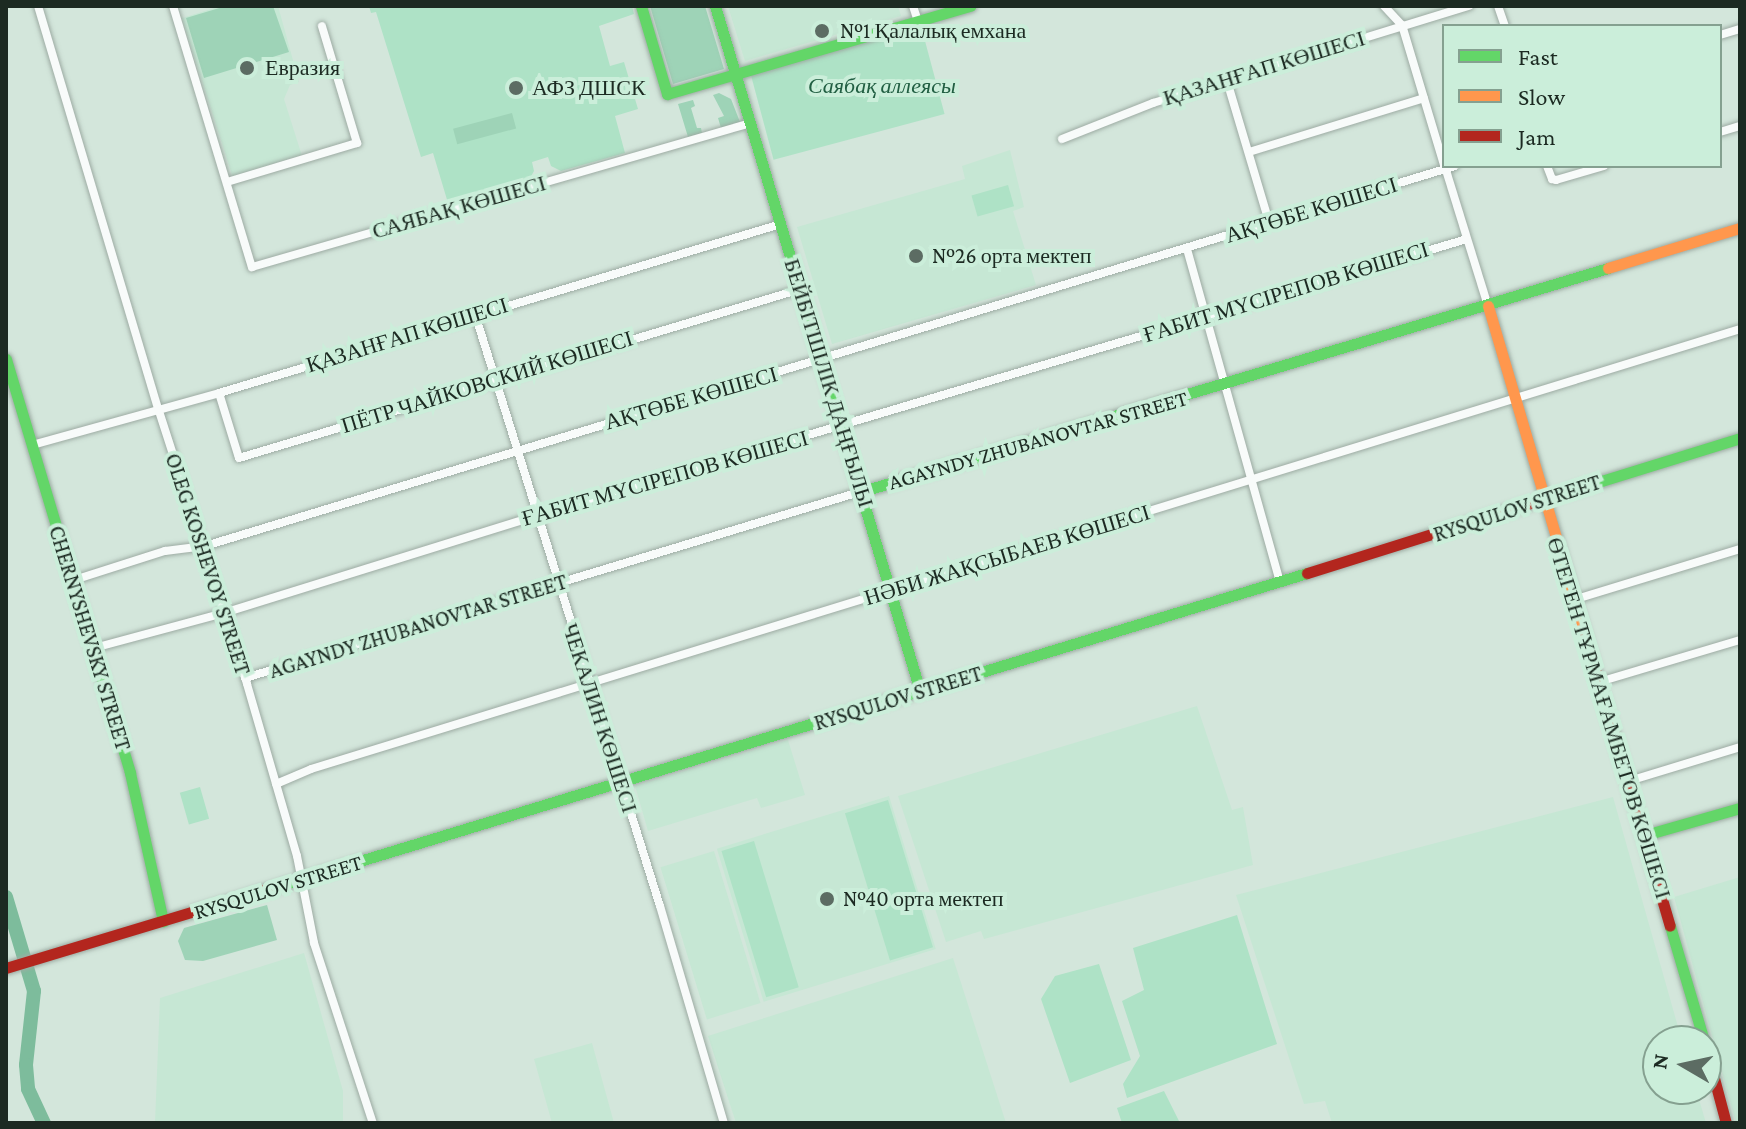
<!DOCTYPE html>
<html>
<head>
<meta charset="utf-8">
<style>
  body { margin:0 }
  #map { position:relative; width:1746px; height:1129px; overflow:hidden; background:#d3e6db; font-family:"Crimson Pro",serif }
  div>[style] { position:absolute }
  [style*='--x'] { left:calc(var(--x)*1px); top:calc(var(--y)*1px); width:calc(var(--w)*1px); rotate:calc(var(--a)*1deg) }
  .built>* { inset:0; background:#c6e7d4; transform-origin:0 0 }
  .green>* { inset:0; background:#aee2c6; transform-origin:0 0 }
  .forest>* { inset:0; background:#9ed3b7; transform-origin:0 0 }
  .river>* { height:14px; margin:-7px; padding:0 7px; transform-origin:7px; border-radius:7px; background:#7dbc9c }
  .roads { filter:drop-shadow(0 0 2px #9daba3) drop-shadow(0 0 2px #9daba3) }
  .street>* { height:8px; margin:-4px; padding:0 4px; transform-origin:4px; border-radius:4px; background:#f8fbfa }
  .fast>* { height:11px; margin:-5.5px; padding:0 5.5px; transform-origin:5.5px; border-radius:5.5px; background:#63d668 }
  .slow>* { height:11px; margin:-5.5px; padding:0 5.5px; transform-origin:5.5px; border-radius:5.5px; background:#ff974d }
  .jam>* { height:11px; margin:-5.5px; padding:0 5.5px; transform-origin:5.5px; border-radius:5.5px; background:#b3261e }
  .dots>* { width:22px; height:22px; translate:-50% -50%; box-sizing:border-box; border:4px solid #cbeeda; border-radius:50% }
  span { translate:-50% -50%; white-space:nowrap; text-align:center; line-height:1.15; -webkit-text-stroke:8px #cbeeda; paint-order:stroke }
  .poi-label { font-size:22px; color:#1c2a22 }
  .left { translate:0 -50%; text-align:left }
  .street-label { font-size:22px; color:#1c2a22 }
  .park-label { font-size:22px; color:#215e42; font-style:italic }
  .frame { position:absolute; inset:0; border:8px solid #1c2a22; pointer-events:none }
  .legend { position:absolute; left:1442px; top:24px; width:280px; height:144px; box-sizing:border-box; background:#cbeeda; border:2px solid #85a090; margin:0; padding:10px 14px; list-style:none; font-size:24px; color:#1c2a22 }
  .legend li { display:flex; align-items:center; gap:16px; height:40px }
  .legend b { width:40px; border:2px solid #85a090 }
  .north { position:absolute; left:1642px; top:1025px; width:80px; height:80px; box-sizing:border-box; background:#cbeeda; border:2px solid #85a090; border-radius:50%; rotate:279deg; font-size:22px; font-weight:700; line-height:32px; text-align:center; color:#1c2a22 }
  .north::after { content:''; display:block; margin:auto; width:28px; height:36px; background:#5c6c63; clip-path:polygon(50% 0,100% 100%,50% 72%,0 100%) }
</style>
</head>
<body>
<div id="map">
  <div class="built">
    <div style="clip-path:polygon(221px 6px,278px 6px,299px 82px,290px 85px,284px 99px,302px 156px,233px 178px,182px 18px)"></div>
    <div style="clip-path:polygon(728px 6px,898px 6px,901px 16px,745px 61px)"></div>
    <div style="clip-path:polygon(1010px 150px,1024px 207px,1013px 211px,1036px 285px,832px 344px,797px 227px,965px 179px,962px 166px)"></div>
    <div style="clip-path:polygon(1197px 706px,1232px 810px,1243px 807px,1253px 865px,984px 939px,981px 931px,946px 942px,898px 796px)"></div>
    <div style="clip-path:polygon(788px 740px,805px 795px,761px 808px,757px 798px,648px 831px,635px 786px)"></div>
    <div style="left:889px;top:796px;width:160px;height:180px;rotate:73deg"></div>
    <div style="clip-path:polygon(1613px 797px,1682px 1041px,1658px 1041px,1658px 1089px,1696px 1089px,1706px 1123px,1332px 1123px,1325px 1101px,1304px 1104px,1236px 895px)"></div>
    <div style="left:714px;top:851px;width:159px;height:56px;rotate:73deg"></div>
    <div style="clip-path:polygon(1740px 877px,1740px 1123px,1736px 1123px,1674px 897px)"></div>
    <div style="clip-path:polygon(304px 953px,343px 1091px,343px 1123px,155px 1123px,160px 998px)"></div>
    <div style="clip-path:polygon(953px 958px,1006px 1123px,736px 1123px,708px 1036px)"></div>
    <div style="clip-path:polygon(592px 1043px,614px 1123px,552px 1123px,534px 1059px)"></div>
  </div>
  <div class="green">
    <div style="clip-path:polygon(369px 6px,632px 6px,634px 14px,599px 26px,610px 66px,624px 62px,638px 109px,615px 116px,625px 153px,561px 171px,551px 166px,548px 157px,532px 162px,534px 171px,529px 180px,448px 203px,433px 153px,421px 157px,376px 12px,371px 13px)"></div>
    <div style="left:921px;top:26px;width:91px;height:177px;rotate:75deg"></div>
    <div style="left:1008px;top:185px;width:22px;height:38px;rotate:74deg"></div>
    <div style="left:200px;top:787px;width:33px;height:21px;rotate:74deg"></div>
    <div style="left:888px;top:800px;width:154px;height:45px;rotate:73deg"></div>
    <div style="left:754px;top:841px;width:153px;height:34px;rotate:73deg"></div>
    <div style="clip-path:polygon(1237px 915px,1277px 1044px,1127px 1098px,1123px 1084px,1140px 1056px,1122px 1001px,1144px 990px,1133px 948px)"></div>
    <div style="clip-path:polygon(1099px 964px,1131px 1060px,1070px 1083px,1041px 999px,1055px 976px)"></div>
    <div style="clip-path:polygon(1164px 1091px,1180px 1123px,1122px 1123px,1117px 1108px)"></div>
  </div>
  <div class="forest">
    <div style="clip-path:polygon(226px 6px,273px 6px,289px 52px,204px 78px,186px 18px)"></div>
    <div style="clip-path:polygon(650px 6px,705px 6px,724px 69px,673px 84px)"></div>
    <div style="clip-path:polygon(719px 93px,731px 99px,740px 122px,721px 128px,718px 118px,724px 116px,713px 95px)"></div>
    <div style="clip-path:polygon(693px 100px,695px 106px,691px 108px,697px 128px,701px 128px,702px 133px,688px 137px,678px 104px)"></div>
    <div style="left:512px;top:113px;width:16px;height:61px;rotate:75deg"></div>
    <div style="clip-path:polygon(267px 905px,277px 940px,203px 961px,185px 960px,178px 941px,184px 928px)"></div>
  </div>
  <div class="river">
    <div style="--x:6;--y:897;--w:98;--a:73.4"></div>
    <div style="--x:34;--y:991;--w:74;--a:96.2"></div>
    <div style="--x:26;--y:1065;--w:24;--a:85"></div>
    <div style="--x:28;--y:1089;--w:38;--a:65"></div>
  </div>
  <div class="roads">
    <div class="street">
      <div style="--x:38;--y:6;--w:420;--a:73.4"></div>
      <div style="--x:158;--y:408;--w:290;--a:72.1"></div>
      <div style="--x:247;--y:684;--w:179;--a:73.8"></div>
      <div style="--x:297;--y:856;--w:89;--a:78.9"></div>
      <div style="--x:314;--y:943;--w:189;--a:71.9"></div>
      <div style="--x:173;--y:6;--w:273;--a:73.2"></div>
      <div style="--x:252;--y:267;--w:519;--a:-16.1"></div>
      <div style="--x:913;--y:6;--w:16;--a:72"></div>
      <div style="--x:1384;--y:6;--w:26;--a:47"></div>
      <div style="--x:1402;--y:25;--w:146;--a:73.3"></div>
      <div style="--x:1498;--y:6;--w:21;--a:71"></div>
      <div style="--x:1720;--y:35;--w:21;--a:-17"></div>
      <div style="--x:1227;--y:81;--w:147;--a:73.4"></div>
      <div style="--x:1720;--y:132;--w:21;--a:-17"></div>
      <div style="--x:1062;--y:139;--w:98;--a:-21.6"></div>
      <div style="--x:1153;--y:103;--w:331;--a:-17.1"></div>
      <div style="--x:1249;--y:152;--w:183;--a:-17.1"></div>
      <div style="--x:1547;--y:166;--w:14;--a:69"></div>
      <div style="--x:1552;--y:179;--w:4;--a:14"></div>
      <div style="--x:1556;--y:180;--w:50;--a:-16.3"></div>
      <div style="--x:1445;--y:167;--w:145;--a:72.8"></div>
      <div style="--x:227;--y:182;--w:136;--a:-16.7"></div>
      <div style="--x:357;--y:143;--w:122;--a:-106.7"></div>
      <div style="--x:1187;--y:249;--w:345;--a:74.4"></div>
      <div style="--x:475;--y:314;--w:620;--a:72.65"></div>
      <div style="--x:660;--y:906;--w:226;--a:73.6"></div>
      <div style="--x:219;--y:393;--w:68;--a:72.9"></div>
      <div style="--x:239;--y:458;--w:587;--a:-16.74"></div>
      <div style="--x:32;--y:445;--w:194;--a:-15.5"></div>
      <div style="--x:219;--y:393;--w:587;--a:-16.74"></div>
      <div style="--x:74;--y:580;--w:96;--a:-17.7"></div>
      <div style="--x:165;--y:551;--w:40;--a:-7.1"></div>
      <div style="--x:205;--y:546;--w:1306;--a:-16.91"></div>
      <div style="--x:1573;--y:600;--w:175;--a:-17"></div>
      <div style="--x:94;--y:648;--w:135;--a:-15.1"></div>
      <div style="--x:224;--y:613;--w:327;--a:-17.3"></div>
      <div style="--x:536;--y:516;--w:971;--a:-16.57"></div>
      <div style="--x:245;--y:678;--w:646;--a:-16.84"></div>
      <div style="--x:1599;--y:682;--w:147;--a:-16.6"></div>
      <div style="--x:1629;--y:781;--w:116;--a:-17"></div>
      <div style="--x:276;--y:784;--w:38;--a:-23"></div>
      <div style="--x:311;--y:769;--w:1495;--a:-17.11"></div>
    </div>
    <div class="fast">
      <div style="--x:641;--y:6;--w:92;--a:73.5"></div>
      <div style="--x:667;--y:94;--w:316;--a:-16.2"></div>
      <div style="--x:715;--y:6;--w:715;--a:73.34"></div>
      <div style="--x:6;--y:359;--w:432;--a:73.3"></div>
      <div style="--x:130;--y:773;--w:152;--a:77.4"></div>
      <div style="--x:1582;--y:487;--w:165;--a:-17.2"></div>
      <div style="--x:863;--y:491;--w:778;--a:-16.66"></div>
      <div style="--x:1645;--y:835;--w:99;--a:-15.9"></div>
      <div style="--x:284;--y:884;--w:1069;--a:-16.91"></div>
      <div style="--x:1670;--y:926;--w:120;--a:73.5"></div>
    </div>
    <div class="slow">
      <div style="--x:1608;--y:268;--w:138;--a:-16.9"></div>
      <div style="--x:1488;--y:306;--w:337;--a:73.6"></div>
    </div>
    <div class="jam">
      <div style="--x:1307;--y:573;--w:288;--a:-17.4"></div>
      <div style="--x:1583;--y:629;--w:309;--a:73.7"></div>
      <div style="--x:6;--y:968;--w:290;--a:-16.8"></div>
      <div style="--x:1706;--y:1048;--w:78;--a:75.1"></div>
    </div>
  </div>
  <div class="dots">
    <div style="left:822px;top:31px;background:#5c6c63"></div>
    <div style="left:247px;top:68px;background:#5c6c63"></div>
    <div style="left:516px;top:88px;background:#5c6c63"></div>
    <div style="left:916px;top:256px;background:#5c6c63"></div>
    <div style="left:827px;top:899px;background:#5c6c63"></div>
  </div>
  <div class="poi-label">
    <span class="left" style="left:840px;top:31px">№1 Қалалық емхана</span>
    <span class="left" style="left:265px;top:68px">Евразия</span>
    <span class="left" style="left:532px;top:88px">АФЗ ДШСК</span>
    <span class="left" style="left:932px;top:256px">№26 орта мектеп</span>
    <span class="left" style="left:843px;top:899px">№40 орта мектеп</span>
  </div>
  <div class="street-label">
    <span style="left:1264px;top:68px;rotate:-17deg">ҚАЗАНҒАП КӨШЕСІ</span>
    <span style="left:459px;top:207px;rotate:-16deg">САЯБАҚ КӨШЕСІ</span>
    <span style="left:1311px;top:210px;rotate:-17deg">АҚТӨБЕ КӨШЕСІ</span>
    <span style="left:1286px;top:292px;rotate:-17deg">ҒАБИТ МҮСІРЕПОВ КӨШЕСІ</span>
    <span style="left:407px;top:335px;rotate:-17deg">ҚАЗАНҒАП КӨШЕСІ</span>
    <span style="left:487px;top:382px;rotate:-17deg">ПЁТР ЧАЙКОВСКИЙ КӨШЕСІ</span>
    <span style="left:829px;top:383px;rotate:73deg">БЕЙБІТШІЛІК ДАҢҒЫЛЫ</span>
    <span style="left:691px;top:398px;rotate:-16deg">АҚТӨБЕ КӨШЕСІ</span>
    <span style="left:1038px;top:440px;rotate:-16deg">AGAYNDY ZHUBANOVTAR STREET</span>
    <span style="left:665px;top:478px;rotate:-16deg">ҒАБИТ МҮСІРЕПОВ КӨШЕСІ</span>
    <span style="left:1517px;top:508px;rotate:-18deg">RYSQULOV STREET</span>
    <span style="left:1007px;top:555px;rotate:-17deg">НӘБИ ЖАҚСЫБАЕВ КӨШЕСІ</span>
    <span style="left:208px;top:564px;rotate:72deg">OLEG KOSHEVOY STREET</span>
    <span style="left:418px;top:626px;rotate:-17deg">AGAYNDY ZHUBANOVTAR STREET</span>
    <span style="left:90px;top:638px;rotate:73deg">CHERNYSHEVSKY STREET</span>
    <span style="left:898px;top:698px;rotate:-17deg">RYSQULOV STREET</span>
    <span style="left:600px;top:718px;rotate:72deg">ЧЕКАЛИН КӨШЕСІ</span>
    <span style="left:1609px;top:718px;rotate:73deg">ӨТЕГЕН ТҰРМАҒАМБЕТОВ КӨШЕСІ</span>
    <span style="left:278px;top:887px;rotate:-17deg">RYSQULOV STREET</span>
  </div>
  <div class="park-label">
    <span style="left:882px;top:86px">Саябақ аллеясы</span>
  </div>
  <div class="frame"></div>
  <ul class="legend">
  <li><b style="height:10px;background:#63d668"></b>Fast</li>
  <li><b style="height:10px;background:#ff974d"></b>Slow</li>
  <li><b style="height:10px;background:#b3261e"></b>Jam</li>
  </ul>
  <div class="north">N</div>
</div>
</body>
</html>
